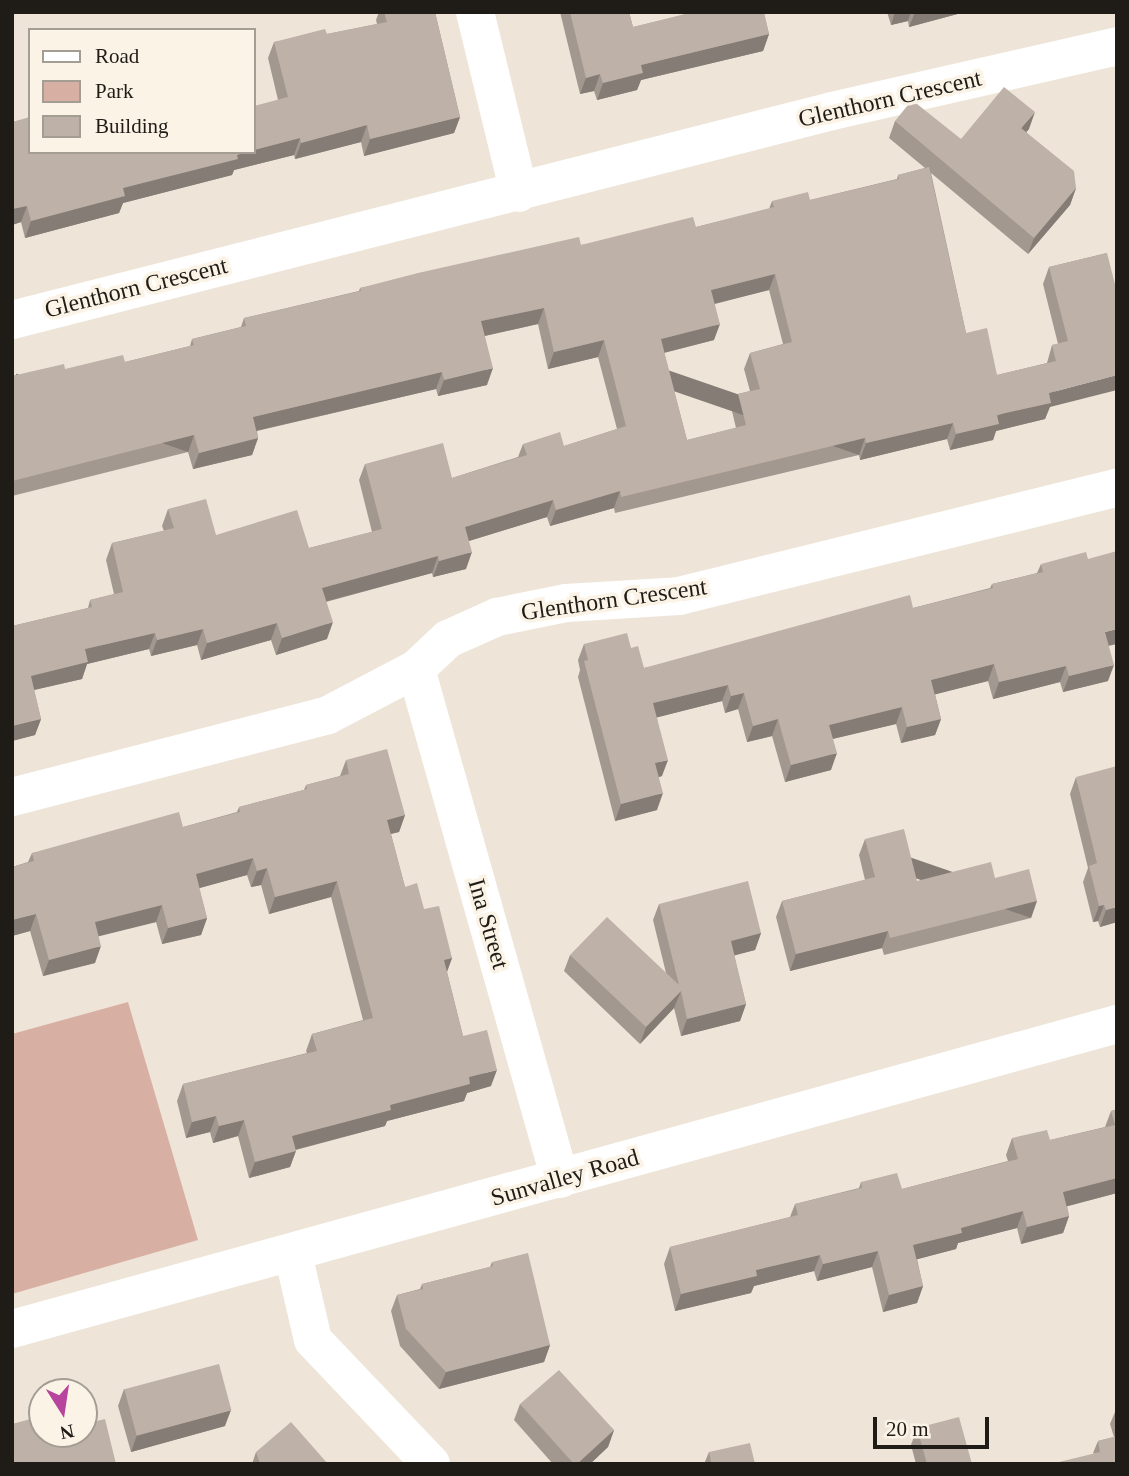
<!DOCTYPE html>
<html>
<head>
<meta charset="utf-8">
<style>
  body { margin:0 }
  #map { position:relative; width:1129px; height:1476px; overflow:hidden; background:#eee5d8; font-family:"Times New Roman",serif }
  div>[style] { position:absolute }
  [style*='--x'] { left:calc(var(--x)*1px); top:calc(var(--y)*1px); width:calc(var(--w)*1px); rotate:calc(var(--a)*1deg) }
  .green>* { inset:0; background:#d8afa3 }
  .minor>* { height:38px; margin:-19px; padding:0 19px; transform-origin:19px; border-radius:19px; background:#fff }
  .wall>* { inset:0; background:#a39890 }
  .shaded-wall>* { inset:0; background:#857c76; transform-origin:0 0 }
  .building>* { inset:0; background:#beb1a8; transform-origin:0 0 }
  span { translate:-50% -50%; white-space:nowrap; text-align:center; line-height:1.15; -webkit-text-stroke:7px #fbf3e6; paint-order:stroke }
  .street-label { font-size:24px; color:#1f1c18 }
  .frame { position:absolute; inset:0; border:14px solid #1f1c18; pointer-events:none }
  .legend { position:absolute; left:28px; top:28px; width:228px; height:126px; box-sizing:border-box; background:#fbf3e6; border:2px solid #a39d94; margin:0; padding:9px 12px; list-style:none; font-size:21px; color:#1f1c18 }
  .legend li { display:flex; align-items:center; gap:14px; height:35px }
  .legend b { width:35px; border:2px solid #a39d94 }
  .north { position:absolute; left:28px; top:1378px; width:70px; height:70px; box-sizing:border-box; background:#fbf3e6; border:2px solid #a39d94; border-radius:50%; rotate:168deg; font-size:19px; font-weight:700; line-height:28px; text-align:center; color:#1f1c18 }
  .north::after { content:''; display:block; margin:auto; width:24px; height:32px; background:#b7449d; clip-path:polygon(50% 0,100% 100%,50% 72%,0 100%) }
  .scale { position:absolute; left:873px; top:1417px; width:116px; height:32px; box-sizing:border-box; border:4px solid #1f1c18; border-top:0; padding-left:9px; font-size:21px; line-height:24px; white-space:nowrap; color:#1f1c18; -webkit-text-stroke:5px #fbf3e6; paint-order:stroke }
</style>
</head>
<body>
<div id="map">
  <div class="green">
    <div style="clip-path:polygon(128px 1002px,198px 1240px,12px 1294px,12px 1034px)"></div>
  </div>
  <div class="minor">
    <div style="--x:475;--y:12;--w:186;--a:76.3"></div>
    <div style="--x:12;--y:320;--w:846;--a:-14.3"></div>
    <div style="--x:832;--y:111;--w:292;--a:-12.8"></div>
    <div style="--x:416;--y:669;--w:530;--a:74.23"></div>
    <div style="--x:12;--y:797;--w:326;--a:-14.5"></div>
    <div style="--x:328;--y:715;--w:99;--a:-27.6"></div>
    <div style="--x:416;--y:669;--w:44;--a:-43.2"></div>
    <div style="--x:448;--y:639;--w:54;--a:-24.2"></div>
    <div style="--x:497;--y:617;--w:70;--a:-11.5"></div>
    <div style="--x:566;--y:603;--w:113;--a:-3.5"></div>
    <div style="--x:679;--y:596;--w:451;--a:-13.9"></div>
    <div style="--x:293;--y:1254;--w:88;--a:76.9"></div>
    <div style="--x:313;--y:1340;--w:171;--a:46.4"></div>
    <div style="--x:12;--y:1329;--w:1146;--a:-15.43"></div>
  </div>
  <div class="wall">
    <div style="clip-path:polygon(379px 12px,435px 12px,460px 117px,454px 133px,364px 156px,361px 142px,295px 159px,294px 155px,234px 170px,232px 175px,123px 203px,119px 213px,25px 238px,21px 222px,12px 225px,12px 122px,254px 152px,278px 100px,268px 58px,274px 42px,327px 34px,377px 24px,376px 20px)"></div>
    <div style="clip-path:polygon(560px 12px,629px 12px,633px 27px,684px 15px,683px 12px,771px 12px,764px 14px,769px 34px,763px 51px,641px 80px,637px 90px,597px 100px,594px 91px,580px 94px)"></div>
    <div style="clip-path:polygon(887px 12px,965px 12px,909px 27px,908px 21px,891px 25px)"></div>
    <div style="clip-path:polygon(evenodd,895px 121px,961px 139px,1029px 129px,1026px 132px,1076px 188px,1070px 205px,1028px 254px,931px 173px,966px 333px,997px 375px,1047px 363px,1052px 345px,1058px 344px,1043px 284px,1049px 267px,1107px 253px,1045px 419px,996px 431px,993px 440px,950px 450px,947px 439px,860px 460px,859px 455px,615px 513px,614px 508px,550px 526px,547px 517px,469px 541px,466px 569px,433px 577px,432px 573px,326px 602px,327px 639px,276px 655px,271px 640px,201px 660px,197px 645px,151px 656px,149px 649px,87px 664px,82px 679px,34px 690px,41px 719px,35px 735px,12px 741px,12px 626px,88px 608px,90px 600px,114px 594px,106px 560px,112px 543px,164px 531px,162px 526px,168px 509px,216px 535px,309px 548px,372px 532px,359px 480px,365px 464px,452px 478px,518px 457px,523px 444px,564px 446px,617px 429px,598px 357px,548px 369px,538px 324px,485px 336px,487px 385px,438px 396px,436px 389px,257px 431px,258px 438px,252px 455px,193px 469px,188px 452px,12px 496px,12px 376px,125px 362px,190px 346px,192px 339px,241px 327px,244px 318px,359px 291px,360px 288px,581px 245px,696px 227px,769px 209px,772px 201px,810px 200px,897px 179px,898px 175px,925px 168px,889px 138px,895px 121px,769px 290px,783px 344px,750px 353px,744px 369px,750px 391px,738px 394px,732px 411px,736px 428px,687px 440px,664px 353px,714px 340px,715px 304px,769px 290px)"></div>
    <div style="clip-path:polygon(1041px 564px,1109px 646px,1108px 681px,1063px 692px,1060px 682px,993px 699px,988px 681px,935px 694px,941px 719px,935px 735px,901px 743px,896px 724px,833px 739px,831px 770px,785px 782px,772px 736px,747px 742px,738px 709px,725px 713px,722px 701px,657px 717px,662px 776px,659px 777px,657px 810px,615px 821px,578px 677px,580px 670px,578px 660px,584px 644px,631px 648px,644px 668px,913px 608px,990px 588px,992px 584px,1037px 573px)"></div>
    <div style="clip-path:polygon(346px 760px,405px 815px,399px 832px,391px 834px,405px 887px,424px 909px,452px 958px,447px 972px,463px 1036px,491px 1086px,467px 1093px,464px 1101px,387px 1121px,385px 1126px,296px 1150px,290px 1167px,249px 1178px,238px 1136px,213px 1143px,210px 1132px,186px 1138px,177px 1101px,183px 1084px,307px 1053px,306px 1051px,312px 1034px,363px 1020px,331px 897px,269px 914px,261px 885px,251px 887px,247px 875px,199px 888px,207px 918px,201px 935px,162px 944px,156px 922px,98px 936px,95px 963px,43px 976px,30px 931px,12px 936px,12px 867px,28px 862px,32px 853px,183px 827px,237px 812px,239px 807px,304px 790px,306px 785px,340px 776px)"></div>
    <div style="clip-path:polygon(1076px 777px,1117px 922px,1100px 927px,1098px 921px,1093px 922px,1083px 882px,1088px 868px,1070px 794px)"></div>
    <div style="clip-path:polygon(865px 839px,917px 881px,995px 878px,1031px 918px,884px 955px,882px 948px,790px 971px,776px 917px,782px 901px,865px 880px,859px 855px)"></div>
    <div style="clip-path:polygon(659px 904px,761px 933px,755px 950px,734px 955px,746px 1004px,740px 1021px,681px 1036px,674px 1008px,640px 1044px,564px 971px,570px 955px,666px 973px,653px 920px)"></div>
    <div style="clip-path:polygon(1117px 1109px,1117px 1193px,1067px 1206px,1069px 1216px,1063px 1233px,1021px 1244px,1017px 1228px,958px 1243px,956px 1249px,917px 1259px,923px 1286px,917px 1303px,883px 1312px,872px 1267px,817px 1281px,814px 1271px,754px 1286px,751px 1293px,675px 1311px,664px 1264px,670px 1247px,790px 1217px,795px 1204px,859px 1188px,861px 1182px,902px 1189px,1008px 1161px,1006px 1155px,1012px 1138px,1050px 1140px,1105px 1127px,1111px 1111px)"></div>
    <div style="clip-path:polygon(492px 1262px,550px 1345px,544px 1362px,439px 1389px,400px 1346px,391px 1311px,397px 1295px,420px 1289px,422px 1284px,490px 1267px)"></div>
    <div style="clip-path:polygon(124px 1389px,225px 1426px,131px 1452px,118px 1406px)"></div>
    <div style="clip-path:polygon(520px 1404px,614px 1430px,608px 1447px,590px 1464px,553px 1464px,514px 1420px)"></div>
    <div style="clip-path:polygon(1117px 1407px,1117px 1464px,1093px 1453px,1098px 1441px,1114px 1437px,1110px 1424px)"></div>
    <div style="clip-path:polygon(917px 1428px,972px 1464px,916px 1464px,911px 1445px)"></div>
    <div style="clip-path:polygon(256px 1452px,328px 1464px,252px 1464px)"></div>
    <div style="clip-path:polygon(709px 1452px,755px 1464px,704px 1464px)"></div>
  </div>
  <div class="shaded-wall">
    <div style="clip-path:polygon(895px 12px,911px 12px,908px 21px,891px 25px)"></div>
    <div style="clip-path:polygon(915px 12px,965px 12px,909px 27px)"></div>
    <div style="clip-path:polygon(769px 34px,763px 51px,641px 80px,637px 90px,597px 100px,603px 83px,641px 65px)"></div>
    <div style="clip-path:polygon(600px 74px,594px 91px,580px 94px,586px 78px)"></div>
    <div style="clip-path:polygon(1035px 112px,1029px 129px,1015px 145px,1021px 128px)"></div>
    <div style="clip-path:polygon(460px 117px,454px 133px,364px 156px,370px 139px)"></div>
    <div style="clip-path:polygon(367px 125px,361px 142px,295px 159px,301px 143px)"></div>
    <div style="clip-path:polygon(300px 138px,294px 155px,234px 170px,232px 175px,123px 203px,119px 213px,25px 238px,31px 221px,123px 188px,237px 155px,246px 152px,254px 152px,254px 150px)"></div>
    <div style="clip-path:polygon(1076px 188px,1070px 205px,1028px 254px,1034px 238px)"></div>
    <div style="clip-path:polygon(27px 206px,21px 222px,12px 225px,12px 209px)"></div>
    <div style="clip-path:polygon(775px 274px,769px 290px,705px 306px,711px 290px)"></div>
    <div style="clip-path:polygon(544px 308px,538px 324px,475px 338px,481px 321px)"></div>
    <div style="clip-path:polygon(720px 324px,714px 340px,655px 355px,661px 339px)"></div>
    <div style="clip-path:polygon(604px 340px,598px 357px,548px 369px,554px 352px)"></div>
    <div style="clip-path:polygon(493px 368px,487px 385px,438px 396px,444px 380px)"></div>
    <div style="clip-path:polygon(442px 372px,436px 389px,247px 433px,253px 417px)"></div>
    <div style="clip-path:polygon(1117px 375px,1117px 390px,1050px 407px,1045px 419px,996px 431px,993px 440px,950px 450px,956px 434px,1049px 393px)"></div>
    <div style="clip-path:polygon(953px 423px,947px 439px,860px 460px,866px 443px)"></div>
    <div style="left:194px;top:435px;width:18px;height:188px;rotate:109deg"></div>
    <div style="clip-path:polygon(258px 438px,252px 455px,193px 469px,199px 453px)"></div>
    <div style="left:865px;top:438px;width:18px;height:251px;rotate:109deg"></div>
    <div style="clip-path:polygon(620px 491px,614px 508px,550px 526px,556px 510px)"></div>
    <div style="clip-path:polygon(553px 500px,547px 517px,459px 544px,465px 527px)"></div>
    <div style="clip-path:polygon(472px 552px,466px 569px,433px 577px,439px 561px)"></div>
    <div style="clip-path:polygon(438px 556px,432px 573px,316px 604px,322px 588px)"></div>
    <div style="clip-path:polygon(333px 622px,327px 639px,276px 655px,282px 638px)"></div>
    <div style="clip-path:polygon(277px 623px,271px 640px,201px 660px,207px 643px)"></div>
    <div style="clip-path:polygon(203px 629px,197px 645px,151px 656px,157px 640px)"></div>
    <div style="clip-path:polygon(1117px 629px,1117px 644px,1099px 648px,1105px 632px)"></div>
    <div style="clip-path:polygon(155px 633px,149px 649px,87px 664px,82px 679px,25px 692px,31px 676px,85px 649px)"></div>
    <div style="clip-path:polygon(994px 664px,988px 681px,925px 697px,931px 680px)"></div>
    <div style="clip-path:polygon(1114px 665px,1108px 681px,1063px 692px,1069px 676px)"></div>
    <div style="clip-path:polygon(1066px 666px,1060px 682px,993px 699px,999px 682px)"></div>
    <div style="clip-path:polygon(728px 685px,722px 701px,647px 720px,653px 703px)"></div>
    <div style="clip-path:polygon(744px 693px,738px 709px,725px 713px,731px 696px)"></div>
    <div style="clip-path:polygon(902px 707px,896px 724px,823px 741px,829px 725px)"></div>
    <div style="clip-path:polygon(41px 719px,35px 735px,12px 741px,12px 726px)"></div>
    <div style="clip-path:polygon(778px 719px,772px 736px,747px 742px,753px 726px)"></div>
    <div style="clip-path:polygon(941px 719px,935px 735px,901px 743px,907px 727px)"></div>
    <div style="clip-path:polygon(837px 753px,831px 770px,785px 782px,791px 765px)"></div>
    <div style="clip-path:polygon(668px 760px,662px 776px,649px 780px,655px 763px)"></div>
    <div style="clip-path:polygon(663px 793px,657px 810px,615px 821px,621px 804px)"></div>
    <div style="clip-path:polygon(405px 815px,399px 832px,381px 836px,387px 820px)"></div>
    <div style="clip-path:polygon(253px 858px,247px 875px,189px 891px,196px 874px)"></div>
    <div style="clip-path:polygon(267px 868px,261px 885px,251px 887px,257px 871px)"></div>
    <div style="clip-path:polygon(337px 881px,331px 897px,269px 914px,275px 897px)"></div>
    <div style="left:1037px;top:901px;width:18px;height:152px;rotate:109deg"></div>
    <div style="clip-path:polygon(162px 905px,156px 922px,88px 939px,95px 922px)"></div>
    <div style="clip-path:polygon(1104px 905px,1098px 921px,1093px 922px,1099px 906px)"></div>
    <div style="clip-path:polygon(1117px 907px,1117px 922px,1100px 927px,1106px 910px)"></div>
    <div style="clip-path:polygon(36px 914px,30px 931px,12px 936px,12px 920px)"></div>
    <div style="clip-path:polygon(207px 918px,201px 935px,162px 944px,168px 928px)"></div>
    <div style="clip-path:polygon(888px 931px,882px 948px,790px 971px,796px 954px)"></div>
    <div style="clip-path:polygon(761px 933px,755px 950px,725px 958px,731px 941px)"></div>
    <div style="clip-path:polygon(101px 946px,95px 963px,43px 976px,49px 960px)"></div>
    <div style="clip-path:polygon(452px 958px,446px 974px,444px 960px)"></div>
    <div style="clip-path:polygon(681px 991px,674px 1008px,640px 1044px,646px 1027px)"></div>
    <div style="clip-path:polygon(746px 1004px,740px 1021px,681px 1036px,687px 1019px)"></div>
    <div style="clip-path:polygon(497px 1070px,491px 1086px,467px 1093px,464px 1101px,387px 1121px,385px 1126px,286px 1152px,292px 1136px,390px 1105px,469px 1077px)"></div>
    <div style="clip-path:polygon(216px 1116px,210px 1132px,186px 1138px,192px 1122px)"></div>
    <div style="clip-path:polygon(244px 1120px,238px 1136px,213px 1143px,219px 1126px)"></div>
    <div style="clip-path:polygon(296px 1151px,290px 1167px,249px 1178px,255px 1162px)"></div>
    <div style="clip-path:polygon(1117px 1178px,1117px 1193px,1057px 1209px,1063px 1192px)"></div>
    <div style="clip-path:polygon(1023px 1211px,1017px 1228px,958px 1243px,956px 1249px,907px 1262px,913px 1245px,961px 1228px)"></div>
    <div style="clip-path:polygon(1069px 1216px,1063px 1233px,1021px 1244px,1027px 1227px)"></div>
    <div style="clip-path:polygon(878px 1251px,872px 1267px,817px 1281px,823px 1264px)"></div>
    <div style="clip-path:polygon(820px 1255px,814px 1271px,754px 1286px,751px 1293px,675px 1311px,681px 1294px,756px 1270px)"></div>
    <div style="clip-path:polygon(923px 1286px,917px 1303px,883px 1312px,889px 1295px)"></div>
    <div style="clip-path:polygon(550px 1345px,544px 1362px,439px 1389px,446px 1372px)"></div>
    <div style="clip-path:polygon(231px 1410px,225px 1426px,131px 1452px,137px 1435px)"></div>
    <div style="clip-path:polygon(614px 1430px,608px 1447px,590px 1464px,577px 1464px)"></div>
  </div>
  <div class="building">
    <div style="clip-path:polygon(384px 12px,435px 12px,460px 117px,370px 139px,367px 125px,301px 143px,300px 138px,254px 150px,254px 106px,288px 97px,274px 42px,325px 29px,327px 34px,387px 22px)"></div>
    <div style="clip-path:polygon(570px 12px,629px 12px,633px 27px,693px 12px,764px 12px,769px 34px,641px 65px,643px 73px,603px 83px,600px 74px,586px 78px)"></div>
    <div style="clip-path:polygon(1004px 87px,1035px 112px,1021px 128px,1074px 171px,1076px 188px,1034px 238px,895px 121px,912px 100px,961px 139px)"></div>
    <div style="clip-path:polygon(30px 117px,30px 152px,246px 152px,237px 155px,238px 159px,123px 188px,125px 196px,31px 221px,27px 206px,12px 209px,12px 122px)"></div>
    <div style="clip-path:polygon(evenodd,929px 167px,966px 333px,987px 328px,997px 375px,1056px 361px,1052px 345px,1068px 341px,1049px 267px,1107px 253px,1117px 292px,1117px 375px,1049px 393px,1051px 403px,997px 415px,999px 424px,956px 434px,953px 423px,866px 443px,865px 438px,621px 497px,620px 491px,556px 510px,553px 500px,465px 527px,472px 552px,439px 561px,438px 556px,322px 588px,333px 622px,282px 638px,277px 623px,207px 643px,203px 629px,157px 640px,155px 633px,85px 649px,88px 662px,31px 676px,41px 719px,12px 726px,12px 626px,92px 607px,90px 600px,123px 592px,112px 543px,174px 528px,168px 509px,206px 499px,216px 535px,297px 510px,309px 548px,382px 529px,365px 464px,443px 443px,452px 478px,527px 455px,523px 444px,560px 432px,564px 446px,626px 426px,604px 340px,554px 352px,544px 308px,481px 321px,493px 368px,444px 380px,442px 372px,253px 417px,258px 438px,199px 453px,194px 435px,12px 481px,12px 376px,64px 364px,65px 369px,123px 355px,125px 362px,194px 345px,192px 339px,246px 326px,244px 318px,361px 291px,360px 288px,418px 273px,579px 237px,581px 245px,693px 217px,696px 227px,774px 207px,772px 201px,808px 192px,810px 200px,899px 179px,898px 175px,929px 167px,775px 274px,792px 342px,750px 353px,760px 389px,738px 394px,746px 425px,687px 440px,661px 339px,720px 324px,711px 290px,775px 274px)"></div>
    <div style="clip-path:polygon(1117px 551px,1117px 629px,1105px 632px,1114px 665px,1069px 676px,1066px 666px,999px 682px,994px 664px,931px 680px,941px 719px,907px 727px,902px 707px,829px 725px,837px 753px,791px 765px,778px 719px,753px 726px,744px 693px,731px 696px,728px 685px,653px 703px,668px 760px,655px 763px,663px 793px,621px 804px,584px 661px,588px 660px,584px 644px,627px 633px,631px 648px,638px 646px,644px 668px,910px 595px,913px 608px,993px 588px,992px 584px,1043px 572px,1041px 564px,1086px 552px,1088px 559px)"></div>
    <div style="clip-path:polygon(387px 749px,405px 815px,387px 820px,405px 887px,417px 883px,424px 909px,439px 906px,452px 958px,444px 960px,463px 1036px,487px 1030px,497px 1070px,469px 1077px,470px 1084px,390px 1105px,391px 1110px,292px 1136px,296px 1151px,255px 1162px,244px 1120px,219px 1126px,216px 1116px,192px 1122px,183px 1084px,317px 1051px,312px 1034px,373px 1018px,337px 881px,275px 897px,267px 868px,257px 871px,253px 858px,196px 874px,207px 918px,168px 928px,162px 905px,95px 922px,101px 946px,49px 960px,36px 914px,12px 920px,12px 867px,34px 861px,32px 853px,179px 812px,183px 827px,240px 812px,239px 807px,307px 789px,306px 785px,349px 774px,346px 760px)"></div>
    <div style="clip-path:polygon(1117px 766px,1117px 907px,1106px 910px,1104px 905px,1099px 906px,1089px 866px,1097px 863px,1076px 777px)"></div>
    <div style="clip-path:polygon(904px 829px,917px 881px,991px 862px,995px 878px,1029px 869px,1037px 901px,890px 938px,888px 931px,796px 954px,782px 901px,875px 877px,865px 839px)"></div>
    <div style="clip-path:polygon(748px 881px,761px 933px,731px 941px,746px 1004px,687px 1019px,681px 991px,646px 1027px,570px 955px,607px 917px,679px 985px,659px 904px)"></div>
    <div style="clip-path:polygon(1117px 1109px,1117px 1178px,1063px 1192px,1069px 1216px,1027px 1227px,1023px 1211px,961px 1228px,962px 1233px,913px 1245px,923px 1286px,889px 1295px,878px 1251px,823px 1264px,820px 1255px,756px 1270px,757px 1276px,681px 1294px,670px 1247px,798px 1215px,795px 1204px,862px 1188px,861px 1182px,897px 1173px,902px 1189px,1018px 1159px,1012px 1138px,1047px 1130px,1050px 1140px,1115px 1125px,1111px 1111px)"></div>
    <div style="clip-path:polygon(528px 1253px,550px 1345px,446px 1372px,406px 1329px,397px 1295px,423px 1289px,422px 1284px,493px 1266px,492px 1262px)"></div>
    <div style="left:219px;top:1364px;width:48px;height:98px;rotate:75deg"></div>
    <div style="clip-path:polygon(559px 1370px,614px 1430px,577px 1464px,574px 1464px,520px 1404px)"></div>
    <div style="clip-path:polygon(42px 1416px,42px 1434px,84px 1434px,84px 1424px,105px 1419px,116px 1464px,12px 1464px,12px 1452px,13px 1452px,12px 1447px,12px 1424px)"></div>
    <div style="clip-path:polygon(959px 1417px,972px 1464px,927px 1464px,917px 1428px)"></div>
    <div style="clip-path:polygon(291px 1422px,328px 1464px,260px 1464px,256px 1452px)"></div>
    <div style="clip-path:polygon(1117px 1436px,1117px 1464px,1051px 1464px,1100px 1452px,1098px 1441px)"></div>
    <div style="clip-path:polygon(750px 1443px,755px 1464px,707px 1464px,711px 1462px,709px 1452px)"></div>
  </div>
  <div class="street-label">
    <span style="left:890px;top:99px;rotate:-13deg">Glenthorn Crescent</span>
    <span style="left:136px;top:288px;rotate:-14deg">Glenthorn Crescent</span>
    <span style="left:614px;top:600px;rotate:-8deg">Glenthorn Crescent</span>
    <span style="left:488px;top:924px;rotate:74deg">Ina Street</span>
    <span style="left:565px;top:1178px;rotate:-16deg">Sunvalley Road</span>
  </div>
  <div class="frame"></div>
  <ul class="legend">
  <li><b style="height:9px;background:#fff"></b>Road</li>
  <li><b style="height:19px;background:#d8afa3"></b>Park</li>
  <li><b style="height:19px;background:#beb1a8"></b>Building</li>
  </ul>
  <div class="north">N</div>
  <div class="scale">20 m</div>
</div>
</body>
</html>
